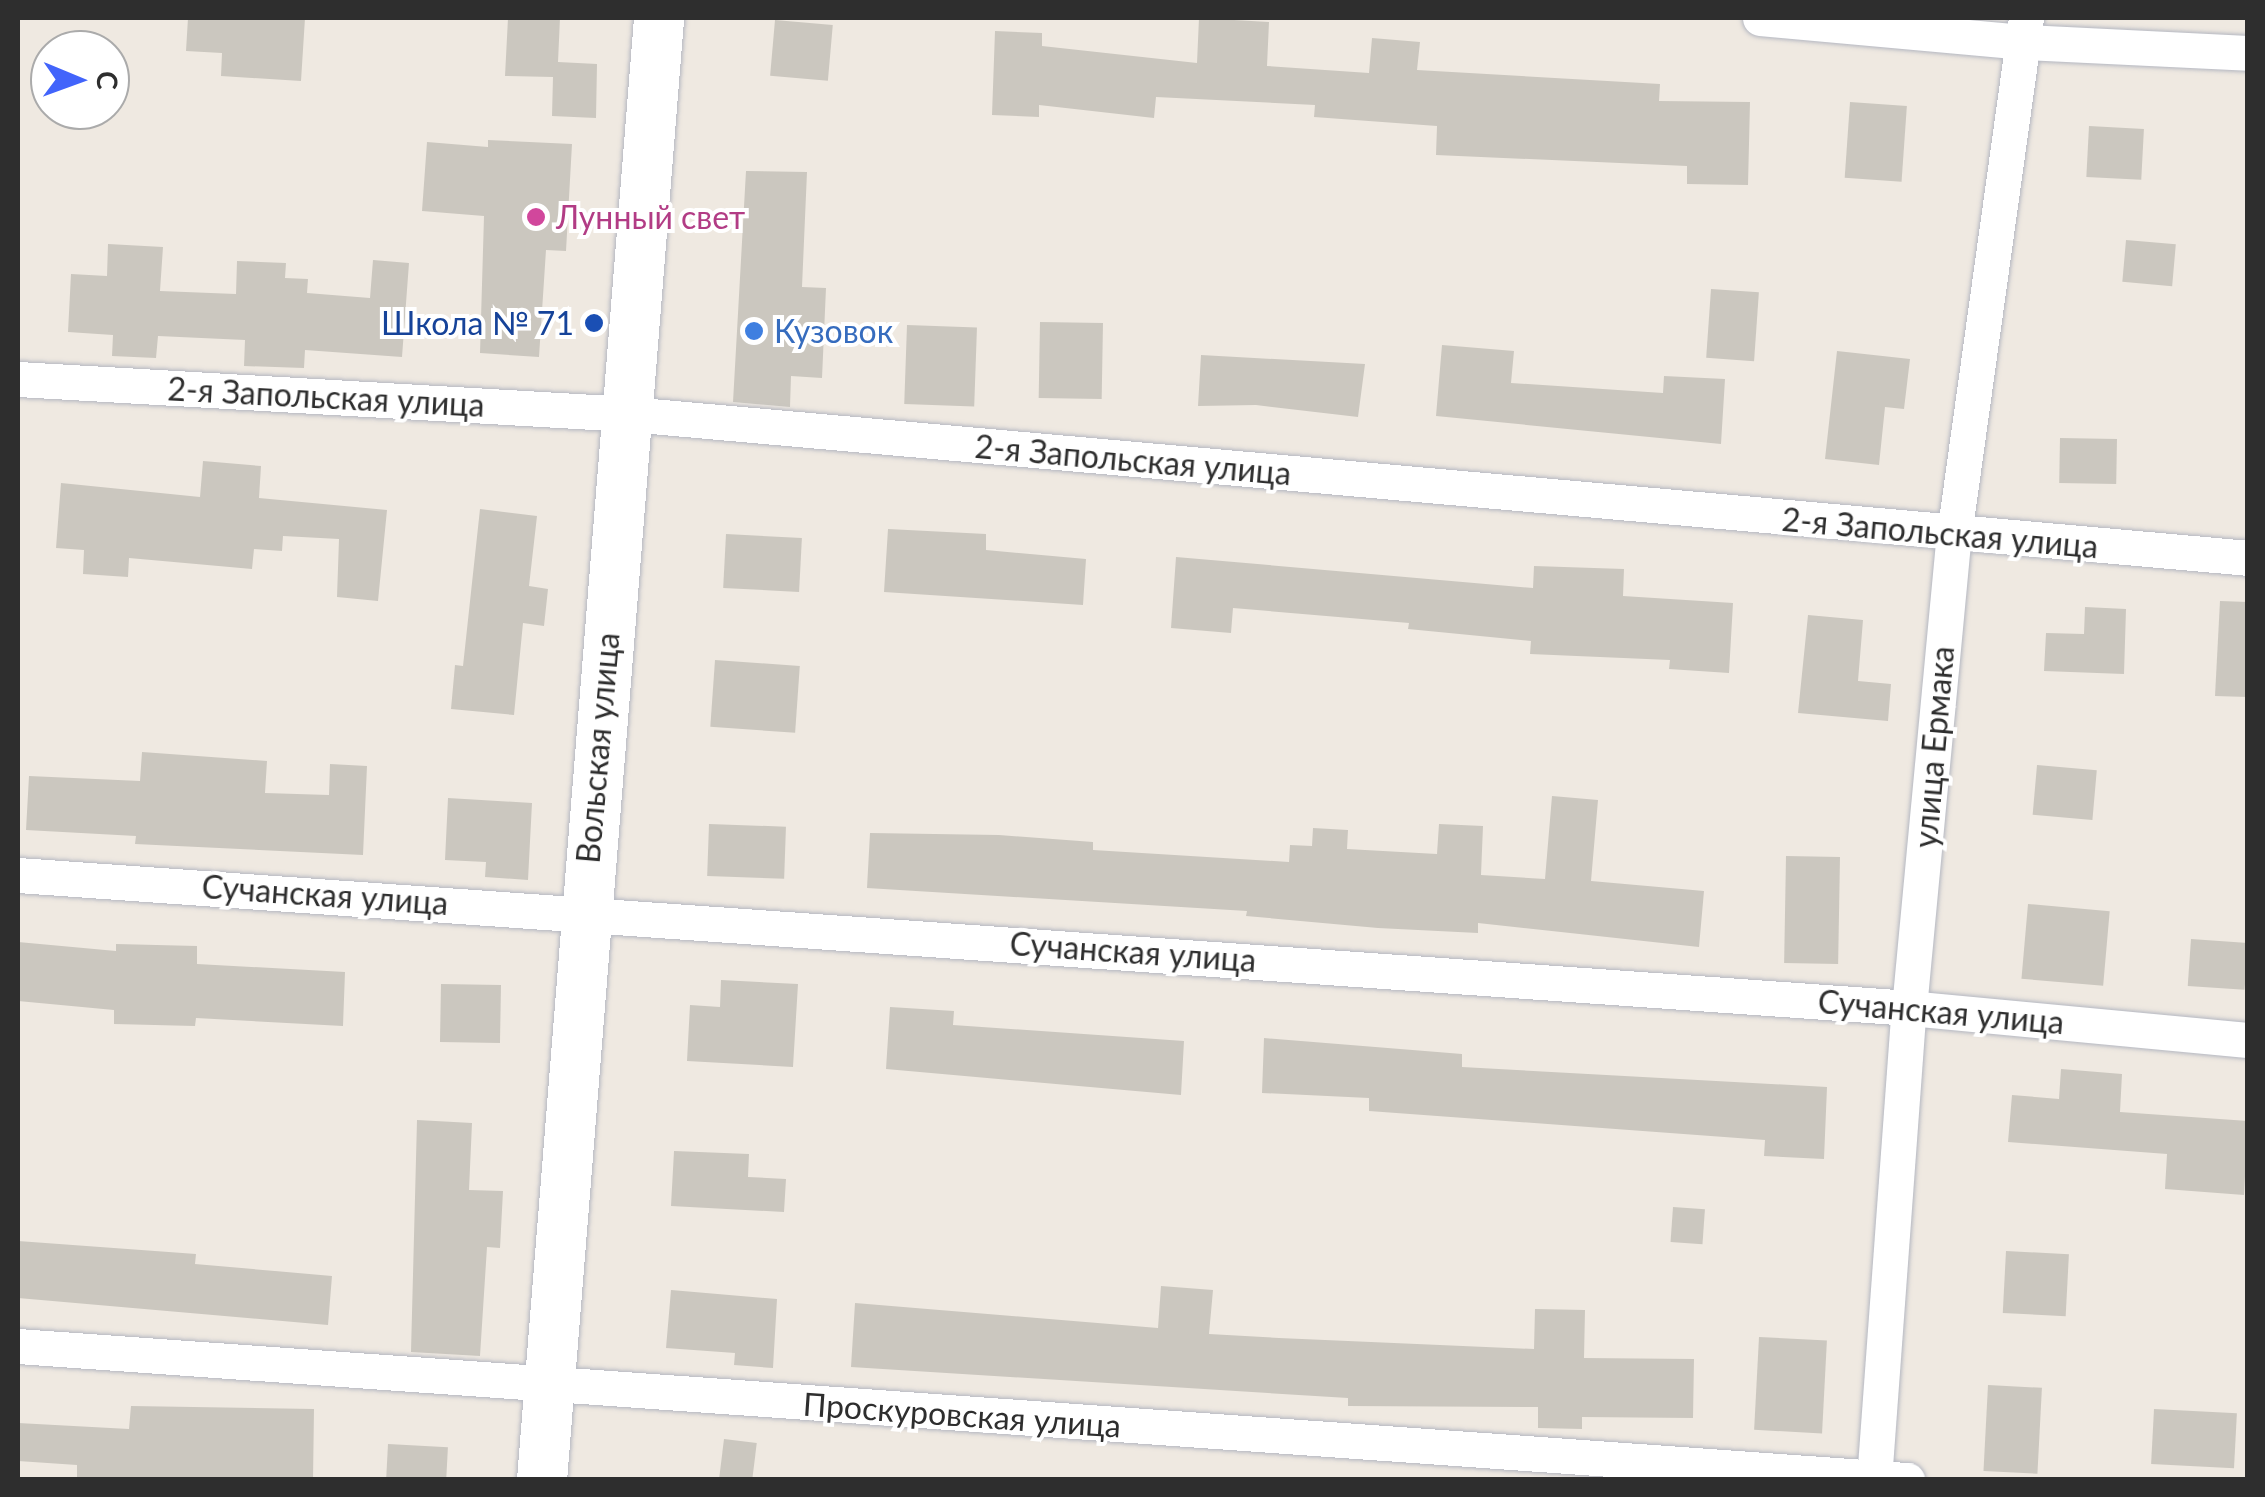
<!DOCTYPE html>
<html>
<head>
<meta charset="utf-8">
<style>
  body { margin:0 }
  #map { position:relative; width:2265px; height:1497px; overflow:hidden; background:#efe9e1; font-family:Lato,sans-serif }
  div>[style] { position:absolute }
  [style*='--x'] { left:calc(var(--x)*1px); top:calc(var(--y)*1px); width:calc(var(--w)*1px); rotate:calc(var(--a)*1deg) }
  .building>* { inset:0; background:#cbc7bf; transform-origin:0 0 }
  .roads { filter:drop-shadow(0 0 2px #b4b7c1) drop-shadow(0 0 2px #b4b7c1) }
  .street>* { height:35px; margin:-17.5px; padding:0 17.5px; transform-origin:17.5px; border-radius:17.5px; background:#fff }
  .secondary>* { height:50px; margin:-25px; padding:0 25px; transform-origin:25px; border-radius:25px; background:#fff }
  .dots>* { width:28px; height:28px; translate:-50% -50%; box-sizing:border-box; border:5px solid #fff; border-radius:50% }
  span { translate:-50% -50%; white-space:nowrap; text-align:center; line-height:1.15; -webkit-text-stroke:8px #fff; paint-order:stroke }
  .hotel-label { font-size:32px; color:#b23c85 }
  .left { translate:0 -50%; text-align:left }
  .transit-label { font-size:32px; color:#164399 }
  .right { translate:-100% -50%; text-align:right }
  .shop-label { font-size:32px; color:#366cbe }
  .street-label { font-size:32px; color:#2e2e2e }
  .frame { position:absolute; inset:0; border:20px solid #2e2e2e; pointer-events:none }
  .north { position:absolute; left:30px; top:30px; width:100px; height:100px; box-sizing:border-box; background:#fff; border:2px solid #ababab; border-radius:50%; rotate:91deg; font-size:28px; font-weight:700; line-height:40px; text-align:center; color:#2e2e2e }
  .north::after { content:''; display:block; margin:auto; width:35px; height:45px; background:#4264fb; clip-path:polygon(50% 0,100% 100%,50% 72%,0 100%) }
</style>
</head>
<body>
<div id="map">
  <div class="building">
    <div style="clip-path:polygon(188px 18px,305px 18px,301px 81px,221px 76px,222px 53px,186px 51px)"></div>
    <div style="clip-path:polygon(508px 18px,560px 18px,558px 62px,597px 64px,596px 118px,552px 116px,553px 77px,505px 76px)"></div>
    <div style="clip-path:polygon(1199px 18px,1269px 22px,1267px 66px,1369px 73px,1372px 38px,1420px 42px,1417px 70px,1660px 84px,1659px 101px,1750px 102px,1748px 185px,1687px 184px,1687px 166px,1436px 155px,1437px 126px,1314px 117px,1315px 105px,1156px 97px,1154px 118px,1039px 105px,1039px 117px,992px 115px,995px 31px,1042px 33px,1042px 46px,1197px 63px)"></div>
    <div style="left:775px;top:20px;width:58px;height:56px;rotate:5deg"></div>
    <div style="left:1850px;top:102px;width:57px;height:76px;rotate:4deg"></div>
    <div style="left:2089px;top:126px;width:55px;height:51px;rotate:3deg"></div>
    <div style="clip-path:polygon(488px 140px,572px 144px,566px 251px,546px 250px,539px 357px,480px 353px,484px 216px,422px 211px,427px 142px,488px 147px)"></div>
    <div style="clip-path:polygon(746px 171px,807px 172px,802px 287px,826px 288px,822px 378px,791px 376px,790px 407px,733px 402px)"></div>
    <div style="left:2126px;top:240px;width:50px;height:42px;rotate:5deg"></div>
    <div style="clip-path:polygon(108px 244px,163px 247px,160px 291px,236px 294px,237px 261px,286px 263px,285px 278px,308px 279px,307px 293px,370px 298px,373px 260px,409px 263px,402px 357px,305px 350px,304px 368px,244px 366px,245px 340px,158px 336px,156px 358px,112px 356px,113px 335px,68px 332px,71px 274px,107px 276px)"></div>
    <div style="left:1711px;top:289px;width:48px;height:69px;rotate:4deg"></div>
    <div style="left:1040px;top:322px;width:63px;height:76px;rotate:1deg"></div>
    <div style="left:907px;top:325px;width:70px;height:79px;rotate:2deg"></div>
    <div style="clip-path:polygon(1442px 345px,1514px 351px,1511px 383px,1663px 393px,1664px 376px,1725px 379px,1721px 444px,1436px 416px)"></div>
    <div style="clip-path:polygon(1837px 351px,1910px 359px,1904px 409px,1885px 407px,1879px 465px,1825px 459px)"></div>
    <div style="clip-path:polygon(1201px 355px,1365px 364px,1358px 417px,1256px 405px,1198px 406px)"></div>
    <div style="left:2060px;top:438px;width:57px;height:45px;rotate:1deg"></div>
    <div style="clip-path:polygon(203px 461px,261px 466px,259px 498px,387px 510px,378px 601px,337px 597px,339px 539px,283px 536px,282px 551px,254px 549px,252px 569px,129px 558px,128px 577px,83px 574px,84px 550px,56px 548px,61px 483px,200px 497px)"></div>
    <div style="clip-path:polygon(480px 509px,537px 516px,529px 586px,548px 589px,544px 626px,523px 623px,514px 715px,451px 709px,455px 665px,463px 666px)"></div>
    <div style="clip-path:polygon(888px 529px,986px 534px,986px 550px,1086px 559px,1083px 605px,884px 592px)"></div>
    <div style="left:726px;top:534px;width:76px;height:54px;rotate:3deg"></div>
    <div style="clip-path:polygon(1176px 557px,1533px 588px,1534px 566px,1624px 569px,1623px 596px,1733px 603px,1729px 673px,1669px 669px,1670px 660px,1530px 654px,1531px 641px,1408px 629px,1409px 623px,1233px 608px,1231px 633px,1171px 628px)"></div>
    <div style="clip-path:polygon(2220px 601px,2248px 602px,2248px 697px,2215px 696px)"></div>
    <div style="clip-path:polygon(2085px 607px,2126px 609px,2124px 674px,2044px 671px,2046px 633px,2084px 634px)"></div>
    <div style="clip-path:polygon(1808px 615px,1863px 620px,1858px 681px,1891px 684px,1888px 721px,1798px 713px)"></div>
    <div style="left:715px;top:660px;width:85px;height:67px;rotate:4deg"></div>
    <div style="clip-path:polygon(142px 752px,267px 761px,265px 793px,329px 795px,330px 764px,367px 766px,363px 855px,135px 844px,136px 836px,26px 830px,29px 776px,140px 781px)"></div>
    <div style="left:2037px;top:765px;width:60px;height:50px;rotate:5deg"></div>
    <div style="clip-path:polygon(1552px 796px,1598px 800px,1591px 881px,1704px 891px,1699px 947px,1478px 923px,1478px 933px,1378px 928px,1246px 916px,1247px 911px,867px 888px,870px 833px,999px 835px,1093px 842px,1093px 850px,1289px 862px,1290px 845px,1312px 846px,1313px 828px,1348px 830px,1347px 849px,1437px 854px,1439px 824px,1483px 826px,1481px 875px,1545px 879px)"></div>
    <div style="clip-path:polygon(448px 798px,532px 803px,528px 880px,485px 877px,486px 862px,445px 860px)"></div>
    <div style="left:709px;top:824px;width:77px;height:52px;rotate:2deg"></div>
    <div style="left:1786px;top:856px;width:54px;height:107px;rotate:1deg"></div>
    <div style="left:2028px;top:904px;width:82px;height:75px;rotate:5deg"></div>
    <div style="left:2191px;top:939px;width:57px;height:47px;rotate:4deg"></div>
    <div style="clip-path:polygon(18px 942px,116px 951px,116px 944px,197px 946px,197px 964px,345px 972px,343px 1026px,196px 1018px,195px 1026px,114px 1024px,114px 1010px,18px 1001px)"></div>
    <div style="clip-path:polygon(721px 980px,798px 984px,793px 1067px,687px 1061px,690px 1005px,720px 1007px)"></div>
    <div style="left:441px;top:984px;width:60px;height:58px;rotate:1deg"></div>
    <div style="clip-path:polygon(890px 1007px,954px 1011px,953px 1025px,1184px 1041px,1181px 1095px,886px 1069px)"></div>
    <div style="clip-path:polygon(1264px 1038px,1462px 1054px,1462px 1067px,1827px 1087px,1824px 1159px,1764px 1156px,1765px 1140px,1369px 1111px,1369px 1098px,1262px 1093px)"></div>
    <div style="clip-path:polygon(2061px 1069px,2122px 1074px,2120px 1112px,2248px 1121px,2244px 1195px,2165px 1189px,2167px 1154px,2008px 1142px,2012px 1095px,2059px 1099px)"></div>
    <div style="clip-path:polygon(417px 1120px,472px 1123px,469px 1190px,503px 1191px,500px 1248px,487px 1247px,480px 1356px,411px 1352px)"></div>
    <div style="clip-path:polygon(674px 1151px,749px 1154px,748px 1177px,786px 1179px,784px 1212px,671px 1206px)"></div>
    <div style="left:1673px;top:1207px;width:32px;height:35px;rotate:4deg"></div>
    <div style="clip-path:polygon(18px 1241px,196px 1254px,195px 1264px,332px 1276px,328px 1325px,18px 1298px)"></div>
    <div style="left:2006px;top:1251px;width:63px;height:62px;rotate:3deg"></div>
    <div style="clip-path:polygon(1161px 1286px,1213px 1290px,1209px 1334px,1279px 1338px,1534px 1349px,1535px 1309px,1585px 1310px,1584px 1358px,1694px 1359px,1693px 1418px,1582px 1417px,1582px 1429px,1538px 1428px,1538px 1407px,1348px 1406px,1348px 1398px,851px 1367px,855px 1303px,1158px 1328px)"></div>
    <div style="clip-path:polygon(671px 1290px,777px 1299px,773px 1368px,734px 1365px,735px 1353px,666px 1348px)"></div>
    <div style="left:1759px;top:1337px;width:68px;height:93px;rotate:3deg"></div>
    <div style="left:1988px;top:1385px;width:54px;height:86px;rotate:3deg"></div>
    <div style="clip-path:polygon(131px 1406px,314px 1409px,313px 1480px,77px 1480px,77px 1465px,18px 1461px,18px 1423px,129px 1429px)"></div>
    <div style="left:2154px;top:1409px;width:83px;height:55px;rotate:3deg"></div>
    <div style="left:724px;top:1439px;width:33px;height:41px;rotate:7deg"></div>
    <div style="left:388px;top:1444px;width:60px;height:36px;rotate:3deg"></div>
  </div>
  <div class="roads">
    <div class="street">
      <div style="--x:1760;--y:18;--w:266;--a:5.2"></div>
      <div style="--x:2025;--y:42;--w:223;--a:2.8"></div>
      <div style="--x:18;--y:379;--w:612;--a:3.28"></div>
      <div style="--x:629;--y:414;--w:1625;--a:5.08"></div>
      <div style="--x:18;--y:875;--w:1896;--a:4.02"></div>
      <div style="--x:1909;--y:1008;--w:341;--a:5.4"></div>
      <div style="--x:18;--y:1346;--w:1894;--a:4.06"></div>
      <div style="--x:1874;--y:1480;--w:473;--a:-85.8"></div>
      <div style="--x:1909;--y:1008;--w:475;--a:-84.6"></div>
      <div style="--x:1954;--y:535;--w:522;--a:-82.07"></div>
    </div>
    <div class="secondary">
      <div style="--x:542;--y:1480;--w:1467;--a:-85.42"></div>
    </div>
  </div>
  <div class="dots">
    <div style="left:536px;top:217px;background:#d1479c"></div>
    <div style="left:594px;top:323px;background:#1a4fb4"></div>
    <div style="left:754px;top:331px;background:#3f7fe0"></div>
  </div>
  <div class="hotel-label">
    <span class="left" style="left:556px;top:217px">Лунный свет</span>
  </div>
  <div class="transit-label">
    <span class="right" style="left:574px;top:323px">Школа № 71</span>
  </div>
  <div class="shop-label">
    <span class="left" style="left:774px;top:331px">Кузовок</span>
  </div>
  <div class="street-label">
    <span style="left:326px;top:397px;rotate:3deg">2-я Запольская улица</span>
    <span style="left:1133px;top:460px;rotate:5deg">2-я Запольская улица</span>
    <span style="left:1940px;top:533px;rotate:5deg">2-я Запольская улица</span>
    <span style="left:1934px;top:747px;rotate:-85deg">улица Ермака</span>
    <span style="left:598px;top:748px;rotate:-85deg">Вольская улица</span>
    <span style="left:325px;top:895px;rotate:4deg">Сучанская улица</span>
    <span style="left:1133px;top:952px;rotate:4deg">Сучанская улица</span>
    <span style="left:1941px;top:1012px;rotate:5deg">Сучанская улица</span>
    <span style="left:962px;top:1415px;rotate:4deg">Проскуровская улица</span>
  </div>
  <div class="frame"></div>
  <div class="north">С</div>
</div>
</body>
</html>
